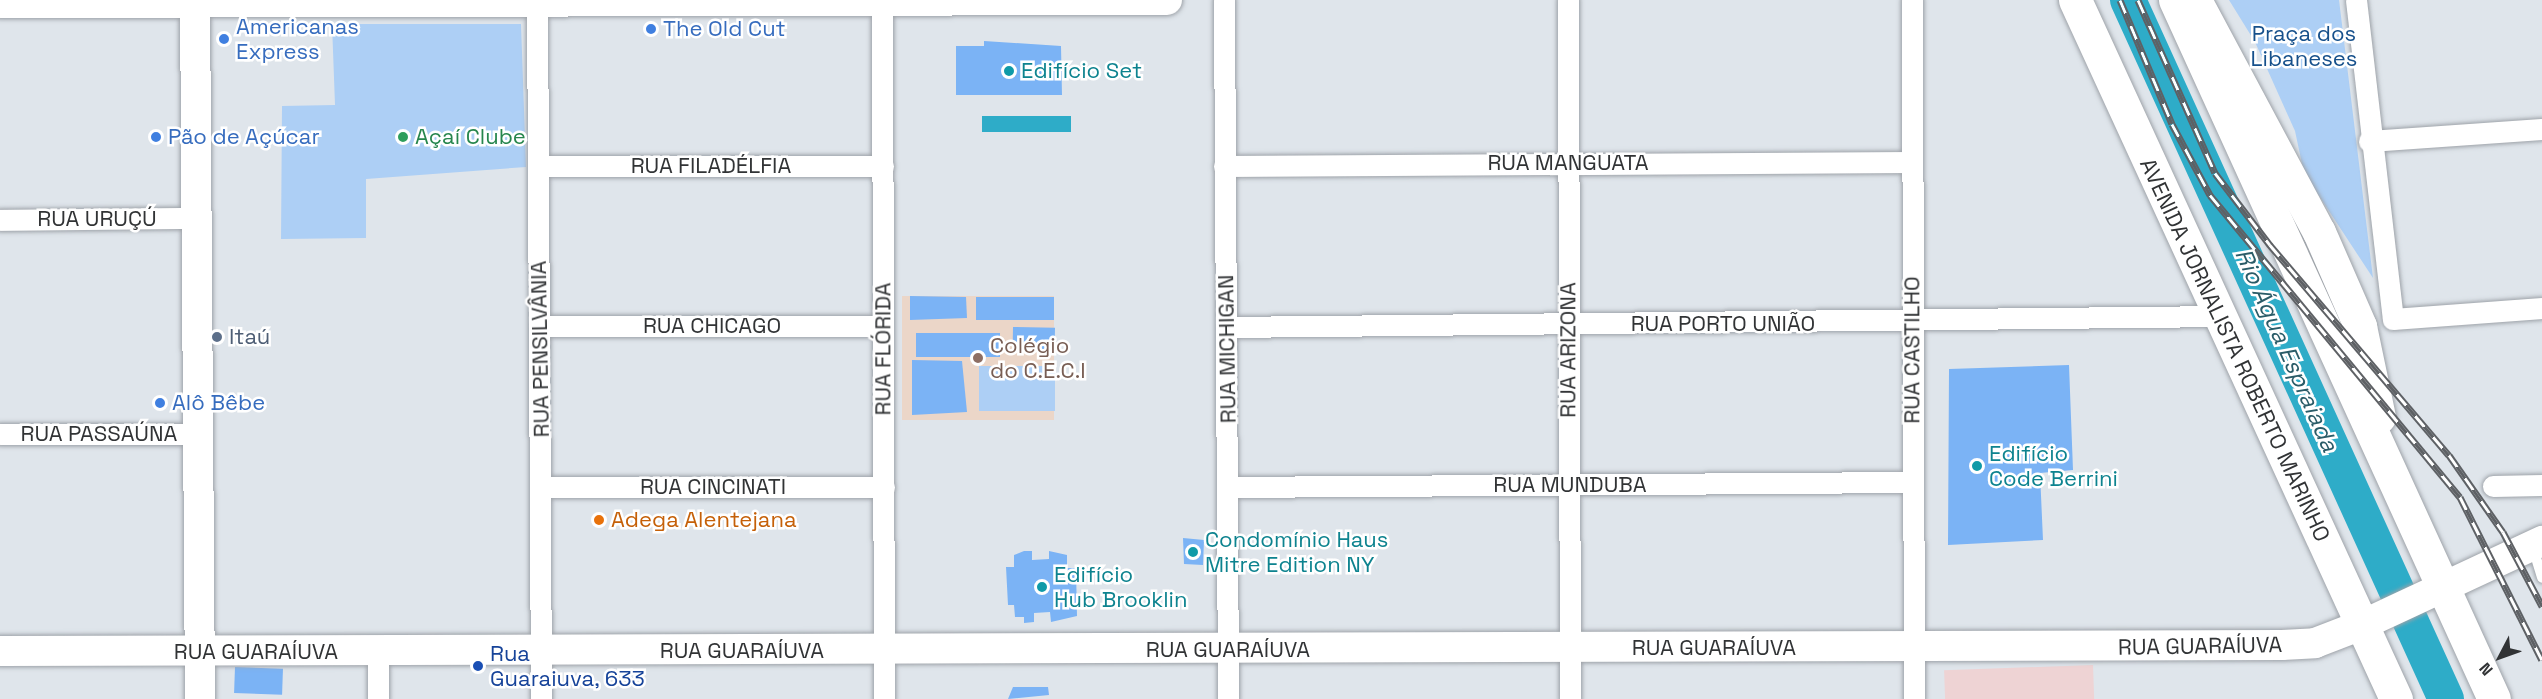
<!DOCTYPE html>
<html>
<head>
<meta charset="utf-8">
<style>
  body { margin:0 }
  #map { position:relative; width:2542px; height:699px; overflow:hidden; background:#dfe5eb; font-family:"Space Grotesk",sans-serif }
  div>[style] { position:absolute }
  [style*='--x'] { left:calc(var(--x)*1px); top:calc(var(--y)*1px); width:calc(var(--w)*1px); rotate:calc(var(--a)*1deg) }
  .commercial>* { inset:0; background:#eed3d4; transform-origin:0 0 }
  .education>* { inset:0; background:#ebd6c8; transform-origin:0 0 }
  .green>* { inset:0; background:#adcff5; transform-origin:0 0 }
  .water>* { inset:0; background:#2eacc8; transform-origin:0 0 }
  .river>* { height:36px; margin:-18px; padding:0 18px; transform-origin:18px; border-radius:18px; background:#2eacc8 }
  .building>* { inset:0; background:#7bb3f5; transform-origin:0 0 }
  .roads { filter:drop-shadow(0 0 2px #9ea3a9) drop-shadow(0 0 2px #9ea3a9) }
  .lane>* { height:10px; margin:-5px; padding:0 5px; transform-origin:5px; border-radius:5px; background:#fff }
  .street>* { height:21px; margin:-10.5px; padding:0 10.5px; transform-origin:10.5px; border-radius:10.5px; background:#fff }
  .secondary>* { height:30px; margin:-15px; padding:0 15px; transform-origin:15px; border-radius:15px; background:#fff }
  .primary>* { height:33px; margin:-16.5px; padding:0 16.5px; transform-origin:16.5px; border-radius:16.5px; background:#fff }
  .rail>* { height:7px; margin-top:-3.5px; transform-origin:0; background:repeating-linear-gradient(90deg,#fff 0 14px,#5e6165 0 28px); box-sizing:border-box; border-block:2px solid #5e6165 }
  .dots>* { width:16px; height:16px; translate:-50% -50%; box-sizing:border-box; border:3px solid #fff; border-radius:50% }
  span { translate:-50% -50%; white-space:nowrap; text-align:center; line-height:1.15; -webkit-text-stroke:5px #fff; paint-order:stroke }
  .shop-label { font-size:22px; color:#366cbe }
  .left { translate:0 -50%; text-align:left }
  .park-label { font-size:22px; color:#16508b }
  .culture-label { font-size:22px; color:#0d838f }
  .leisure-label { font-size:22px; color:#27864d }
  .street-label { font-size:22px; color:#313335 }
  .service-label { font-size:22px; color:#4e5e75 }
  .education-label { font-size:22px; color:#785e54 }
  .food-label { font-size:22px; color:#c56008 }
  .transit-label { font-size:22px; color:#164399 }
  .water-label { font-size:24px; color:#2a5c68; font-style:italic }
  .north { position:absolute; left:2470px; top:627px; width:60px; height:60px; -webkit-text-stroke:4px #fff; paint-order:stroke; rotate:229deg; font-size:16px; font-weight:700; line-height:24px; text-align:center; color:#313335 }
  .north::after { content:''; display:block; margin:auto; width:21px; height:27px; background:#313335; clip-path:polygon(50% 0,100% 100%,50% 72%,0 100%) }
</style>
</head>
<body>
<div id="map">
  <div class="commercial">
    <div style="left:2093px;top:665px;width:34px;height:149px;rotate:88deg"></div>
  </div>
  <div class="education">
    <div style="left:902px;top:296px;width:152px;height:124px"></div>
  </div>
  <div class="green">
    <div style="clip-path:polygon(2229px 0,2339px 0,2373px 278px,2304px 173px,2295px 131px,2255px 42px)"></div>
    <div style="clip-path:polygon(332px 24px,521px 24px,526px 167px,366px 179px,366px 238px,281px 239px,282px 106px,335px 105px)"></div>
    <div style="left:979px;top:366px;width:76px;height:45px"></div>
  </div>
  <div class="water">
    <div style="left:1071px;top:116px;width:16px;height:89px;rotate:90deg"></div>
  </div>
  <div class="river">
    <div style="--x:2128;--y:0;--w:768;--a:65.54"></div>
  </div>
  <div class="building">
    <div style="clip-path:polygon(984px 41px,1061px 46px,1062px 95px,956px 95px,956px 46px,984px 46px)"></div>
    <div style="clip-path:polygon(910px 296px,966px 297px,967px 318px,910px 320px)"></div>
    <div style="left:976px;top:297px;width:78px;height:23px"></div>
    <div style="left:1013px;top:327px;width:42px;height:24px;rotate:1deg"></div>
    <div style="left:916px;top:333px;width:84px;height:24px"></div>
    <div style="clip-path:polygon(912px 360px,962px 361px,967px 412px,912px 415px)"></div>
    <div style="clip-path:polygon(2069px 365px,2073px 470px,2040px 473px,2043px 540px,1948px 545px,1949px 369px)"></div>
    <div style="clip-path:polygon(1183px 538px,1204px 540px,1203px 565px,1184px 564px)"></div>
    <div style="clip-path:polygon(1024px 551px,1032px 551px,1032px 560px,1049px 559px,1049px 551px,1067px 555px,1067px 568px,1076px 568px,1077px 616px,1051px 622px,1050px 612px,1034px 613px,1034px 622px,1024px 623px,1024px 617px,1015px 617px,1014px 605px,1008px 605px,1006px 567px,1014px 567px,1014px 555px)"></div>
    <div style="left:235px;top:667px;width:48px;height:26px;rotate:2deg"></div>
    <div style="clip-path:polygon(1013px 687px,1048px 687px,1049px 695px,1008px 699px)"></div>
  </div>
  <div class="roads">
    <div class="lane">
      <div style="--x:2533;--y:548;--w:31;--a:73"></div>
    </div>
    <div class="street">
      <div style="--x:537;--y:0;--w:699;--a:89.67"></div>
      <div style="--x:882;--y:0;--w:699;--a:89.84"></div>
      <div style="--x:1224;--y:0;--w:699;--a:89.67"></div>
      <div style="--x:1568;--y:0;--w:699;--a:89.84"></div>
      <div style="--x:1912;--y:0;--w:699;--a:89.84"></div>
      <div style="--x:2356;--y:0;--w:321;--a:83.4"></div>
      <div style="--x:2393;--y:319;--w:149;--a:-4.2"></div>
      <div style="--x:2369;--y:141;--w:173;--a:-4"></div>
      <div style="--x:539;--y:166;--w:344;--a:0"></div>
      <div style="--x:1224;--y:166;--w:688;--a:-0.33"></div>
      <div style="--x:0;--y:220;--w:193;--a:-0.6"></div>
      <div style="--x:540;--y:326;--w:343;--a:0"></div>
      <div style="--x:1226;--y:327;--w:993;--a:-0.63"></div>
      <div style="--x:0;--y:434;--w:198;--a:0"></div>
      <div style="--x:2493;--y:486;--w:49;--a:-1.2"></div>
      <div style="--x:542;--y:487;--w:342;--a:0"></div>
      <div style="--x:1228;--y:487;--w:684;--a:-0.42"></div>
      <div style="--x:378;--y:651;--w:48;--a:90"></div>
    </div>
    <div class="secondary">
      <div style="--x:195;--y:0;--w:699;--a:89.59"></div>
      <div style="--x:0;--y:3;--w:1167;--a:-0.15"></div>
      <div style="--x:0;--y:651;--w:2282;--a:-0.15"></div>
      <div style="--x:2282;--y:645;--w:33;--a:-3"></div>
      <div style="--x:2315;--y:643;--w:50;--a:-21"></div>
      <div style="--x:2362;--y:625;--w:199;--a:-25"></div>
    </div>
    <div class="primary">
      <div style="--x:2075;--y:0;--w:769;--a:65.33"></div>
      <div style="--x:2175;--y:0;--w:768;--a:65.47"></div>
      <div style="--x:2195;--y:0;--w:263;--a:61.9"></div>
      <div style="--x:2319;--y:232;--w:103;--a:66.4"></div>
      <div style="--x:2360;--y:326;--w:93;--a:78.2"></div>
    </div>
  </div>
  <div class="rail">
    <div style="--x:2120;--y:0;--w:134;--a:67.2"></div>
    <div style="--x:2172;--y:124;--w:81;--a:61.8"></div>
    <div style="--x:2210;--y:195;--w:392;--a:50.4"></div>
    <div style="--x:2460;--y:497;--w:182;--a:63.3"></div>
    <div style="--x:2138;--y:0;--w:189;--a:66"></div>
    <div style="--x:2215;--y:173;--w:91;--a:52.6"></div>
    <div style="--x:2270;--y:245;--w:276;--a:49.6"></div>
    <div style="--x:2449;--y:455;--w:94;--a:55"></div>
    <div style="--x:2503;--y:532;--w:84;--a:62.2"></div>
  </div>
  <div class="dots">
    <div style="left:651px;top:29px;background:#3f7fe0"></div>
    <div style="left:224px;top:39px;background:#3f7fe0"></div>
    <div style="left:1009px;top:71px;background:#0f9aa8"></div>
    <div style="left:156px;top:137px;background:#3f7fe0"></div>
    <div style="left:403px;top:137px;background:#2e9e5b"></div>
    <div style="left:217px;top:337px;background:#5c6f8a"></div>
    <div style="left:978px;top:358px;background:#8d6e63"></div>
    <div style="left:160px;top:403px;background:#3f7fe0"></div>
    <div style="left:1977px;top:466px;background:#0f9aa8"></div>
    <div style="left:599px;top:520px;background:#e8710a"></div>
    <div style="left:1193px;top:552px;background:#0f9aa8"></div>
    <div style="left:1042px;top:587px;background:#0f9aa8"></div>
    <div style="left:478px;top:666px;background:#1a4fb4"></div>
  </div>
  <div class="shop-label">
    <span class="left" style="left:236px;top:39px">Americanas<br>Express</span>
    <span class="left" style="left:663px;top:29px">The Old Cut</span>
    <span class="left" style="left:168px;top:137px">Pão de Açúcar</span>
    <span class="left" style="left:172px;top:403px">Alô Bêbe</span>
  </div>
  <div class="park-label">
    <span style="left:2304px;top:46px">Praça dos<br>Libaneses</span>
  </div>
  <div class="culture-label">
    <span class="left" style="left:1021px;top:71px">Edifício Set</span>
    <span class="left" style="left:1989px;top:466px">Edifício<br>Code Berrini</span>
    <span class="left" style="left:1205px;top:552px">Condomínio Haus<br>Mitre Edition NY</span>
    <span class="left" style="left:1054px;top:587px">Edifício<br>Hub Brooklin</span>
  </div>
  <div class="leisure-label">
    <span class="left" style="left:415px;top:137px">Açaí Clube</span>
  </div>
  <div class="street-label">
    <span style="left:1568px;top:163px">RUA MANGUATA</span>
    <span style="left:711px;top:166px">RUA FILADÉLFIA</span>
    <span style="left:97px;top:219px">RUA URUÇÚ</span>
    <span style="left:1723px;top:324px">RUA PORTO UNIÃO</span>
    <span style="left:712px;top:326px">RUA CHICAGO</span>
    <span style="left:540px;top:349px;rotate:-91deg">RUA PENSILVÂNIA</span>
    <span style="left:883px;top:349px;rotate:-90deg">RUA FLÓRIDA</span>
    <span style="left:1227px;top:349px;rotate:-91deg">RUA MICHIGAN</span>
    <span style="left:1568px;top:350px;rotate:-90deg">RUA ARIZONA</span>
    <span style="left:1912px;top:350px;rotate:-90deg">RUA CASTILHO</span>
    <span style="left:2235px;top:350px;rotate:65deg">AVENIDA JORNALISTA ROBERTO MARINHO</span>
    <span style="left:99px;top:434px">RUA PASSAÚNA</span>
    <span style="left:1570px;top:485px">RUA MUNDUBA</span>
    <span style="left:713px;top:487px">RUA CINCINATI</span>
    <span style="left:2200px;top:646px;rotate:-1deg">RUA GUARAÍUVA</span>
    <span style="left:1714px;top:648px">RUA GUARAÍUVA</span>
    <span style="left:1228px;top:650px">RUA GUARAÍUVA</span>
    <span style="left:742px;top:651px">RUA GUARAÍUVA</span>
    <span style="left:256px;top:652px">RUA GUARAÍUVA</span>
  </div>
  <div class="service-label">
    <span class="left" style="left:229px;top:337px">Itaú</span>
  </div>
  <div class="education-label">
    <span class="left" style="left:990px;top:358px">Colégio<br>do C.E.C.I</span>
  </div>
  <div class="food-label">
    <span class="left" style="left:611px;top:520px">Adega Alentejana</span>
  </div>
  <div class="transit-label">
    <span class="left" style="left:490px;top:666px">Rua<br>Guaraiuva, 633</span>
  </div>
  <div class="water-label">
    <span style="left:2287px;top:350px;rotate:66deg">Rio Água Espraiada</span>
  </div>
  <div class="north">N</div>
</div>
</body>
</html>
